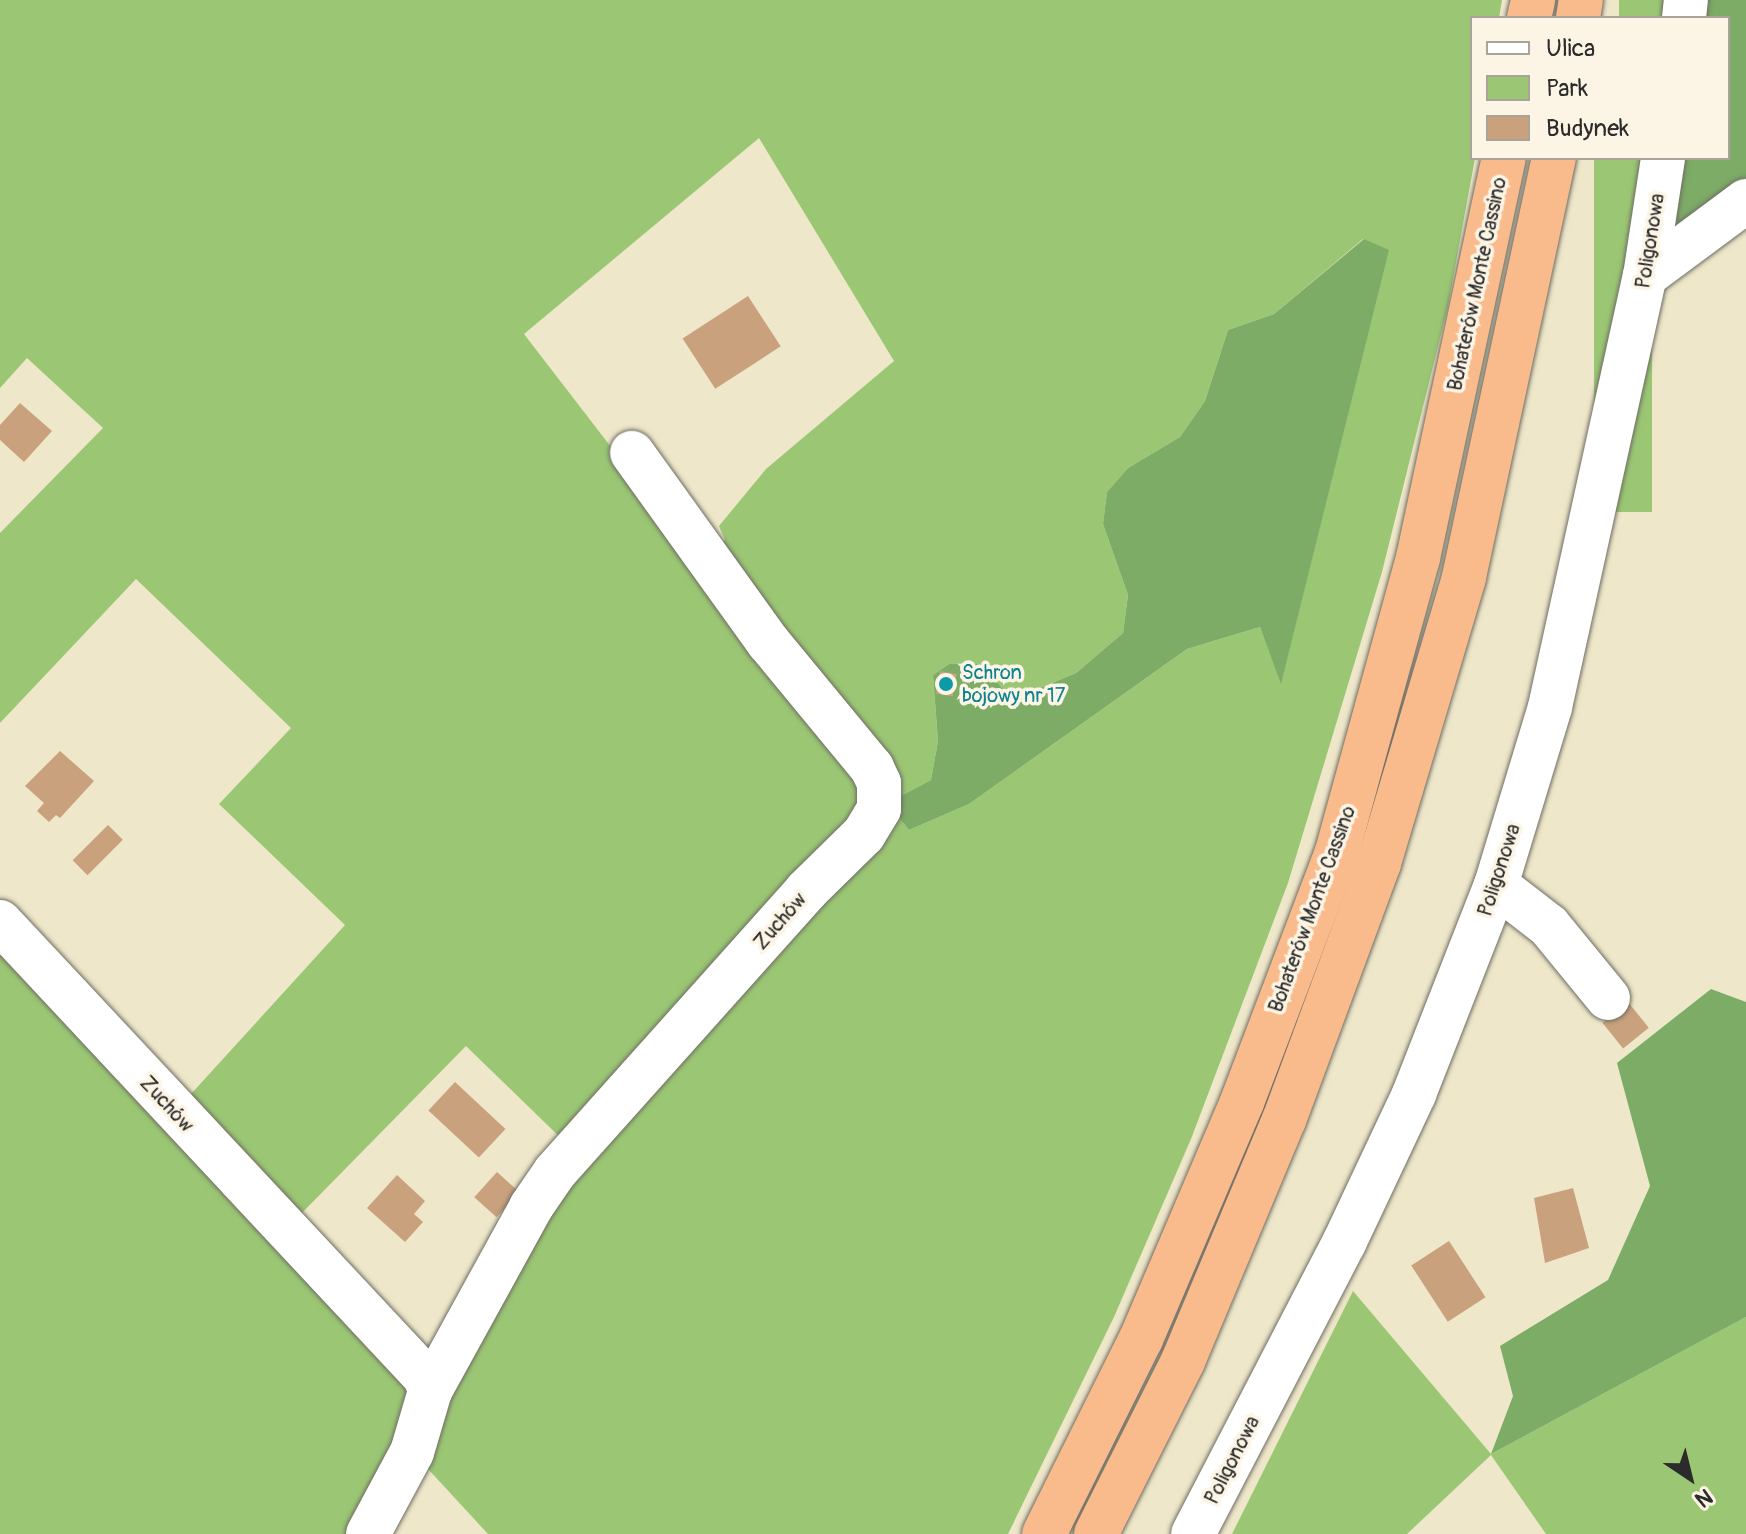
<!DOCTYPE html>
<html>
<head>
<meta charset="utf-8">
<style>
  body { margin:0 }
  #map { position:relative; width:1746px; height:1534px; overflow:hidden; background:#eee7ca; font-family:Pangolin,sans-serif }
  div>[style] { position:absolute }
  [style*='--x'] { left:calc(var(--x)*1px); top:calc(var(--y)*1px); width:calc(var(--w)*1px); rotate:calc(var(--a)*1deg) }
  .green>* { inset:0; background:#9bc774; transform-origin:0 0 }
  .forest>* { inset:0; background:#7cac66 }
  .building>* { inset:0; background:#c9a17d; transform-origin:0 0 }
  .roads { filter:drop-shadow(0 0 2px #6f6d63) drop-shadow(0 0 2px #6f6d63) }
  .minor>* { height:44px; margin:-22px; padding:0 22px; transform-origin:22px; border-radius:22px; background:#fff }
  .highway>* { height:44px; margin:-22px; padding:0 22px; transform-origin:22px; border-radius:22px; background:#fabb8c }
  .dots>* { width:22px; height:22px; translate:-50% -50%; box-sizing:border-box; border:4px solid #fcf5e5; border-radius:50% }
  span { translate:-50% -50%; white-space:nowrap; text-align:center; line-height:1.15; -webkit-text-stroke:7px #fcf5e5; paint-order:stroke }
  .street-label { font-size:20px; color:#2b2b2b }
  .culture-label { font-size:20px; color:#0d838f }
  .left { translate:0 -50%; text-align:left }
  .legend { position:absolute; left:1470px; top:16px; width:260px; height:144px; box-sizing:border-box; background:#fcf5e5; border:2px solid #a8a49b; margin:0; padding:10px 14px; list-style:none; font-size:24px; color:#2b2b2b }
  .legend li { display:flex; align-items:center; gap:16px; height:40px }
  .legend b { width:40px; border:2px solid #a8a49b }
  .north { position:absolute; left:1650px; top:1438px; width:80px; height:80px; -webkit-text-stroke:6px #fcf5e5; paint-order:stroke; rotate:145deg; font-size:22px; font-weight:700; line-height:32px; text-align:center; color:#2b2b2b }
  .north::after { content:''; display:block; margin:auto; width:28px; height:36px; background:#2b2b2b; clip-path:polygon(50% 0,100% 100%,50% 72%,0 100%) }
</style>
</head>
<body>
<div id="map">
  <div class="green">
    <div style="clip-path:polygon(evenodd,0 0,1502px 0,1499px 18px,1472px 18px,1475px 158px,1448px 306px,1382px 572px,1288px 883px,1191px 1139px,1114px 1317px,1008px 1534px,488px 1534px,417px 1457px,442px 1392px,535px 1212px,559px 1178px,809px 895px,872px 832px,887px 803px,880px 768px,773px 639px,712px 551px,725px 540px,719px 526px,766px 469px,894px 361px,759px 138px,524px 334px,812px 708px,858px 760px,873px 791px,870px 808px,688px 1018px,568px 1145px,466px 1046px,294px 1221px,181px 1105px,345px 925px,219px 804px,291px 728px,136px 579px,0 723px,0 533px,103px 428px,27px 358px,0 388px,0 0,1363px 239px,1388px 250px,1281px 682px,1260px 627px,1187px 649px,969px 804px,909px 830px,887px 803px,931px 780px,938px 741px,933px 675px,949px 664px,983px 664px,1005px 692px,1021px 696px,1076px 673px,1123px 633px,1128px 595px,1103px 524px,1107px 492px,1128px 468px,1180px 437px,1205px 401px,1228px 330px,1274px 314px,1363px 239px)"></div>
    <div style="left:1619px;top:0;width:52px;height:18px"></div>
    <div style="left:1594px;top:158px;width:58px;height:354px"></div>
    <div style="clip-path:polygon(0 935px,403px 1362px,417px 1411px,354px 1534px,0 1534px)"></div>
    <div style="clip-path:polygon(1353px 1291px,1491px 1454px,1746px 1317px,1746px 1534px,1546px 1534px,1491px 1455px,1407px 1534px,1232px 1534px)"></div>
  </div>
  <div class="forest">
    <div style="clip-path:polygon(1703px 0,1746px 0,1746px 194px,1679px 227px,1672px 210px,1680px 158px,1728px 158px,1728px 18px,1701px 18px)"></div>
    <div style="clip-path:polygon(1364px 239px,1389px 250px,1281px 684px,1260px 627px,1187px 649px,969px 804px,909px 830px,887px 803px,931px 780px,938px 741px,933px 675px,949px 664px,983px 664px,1005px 692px,1021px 696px,1076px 673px,1123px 633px,1128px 595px,1103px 524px,1107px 492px,1128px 468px,1180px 437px,1205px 401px,1228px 330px,1274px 314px)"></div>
    <div style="clip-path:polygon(1711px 989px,1746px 1002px,1746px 1317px,1491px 1454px,1513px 1396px,1500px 1346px,1608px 1280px,1650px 1186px,1617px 1063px)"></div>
  </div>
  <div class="building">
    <div style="left:748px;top:296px;width:60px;height:78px;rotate:57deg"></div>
    <div style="clip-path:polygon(20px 403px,52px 431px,24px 462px,0 440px,0 425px)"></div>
    <div style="left:940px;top:671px;width:17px;height:23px;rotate:10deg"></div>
    <div style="clip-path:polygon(60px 751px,94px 781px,60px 818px,56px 815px,49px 822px,37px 811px,44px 803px,25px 786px)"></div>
    <div style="left:108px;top:825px;width:21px;height:50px;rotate:45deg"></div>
    <div style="left:1628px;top:1002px;width:33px;height:33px;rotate:51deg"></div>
    <div style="left:455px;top:1082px;width:69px;height:39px;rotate:43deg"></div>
    <div style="left:497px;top:1172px;width:30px;height:34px;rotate:42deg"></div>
    <div style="clip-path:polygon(397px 1175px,425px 1201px,414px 1214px,423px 1222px,405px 1242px,367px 1208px)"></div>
    <div style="clip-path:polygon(1573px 1188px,1589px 1248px,1545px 1263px,1534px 1198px)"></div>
    <div style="left:1449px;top:1241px;width:67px;height:45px;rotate:57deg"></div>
  </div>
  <div class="roads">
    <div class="minor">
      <div style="--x:1684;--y:18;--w:18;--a:-84"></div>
      <div style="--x:1645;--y:276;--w:126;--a:-36.6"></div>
      <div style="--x:1496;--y:885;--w:67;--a:37.7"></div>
      <div style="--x:1549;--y:926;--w:93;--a:50.7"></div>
      <div style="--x:0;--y:922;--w:623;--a:46.95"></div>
      <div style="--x:425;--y:1377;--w:15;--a:70"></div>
      <div style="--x:430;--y:1391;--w:64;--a:106.4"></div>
      <div style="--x:412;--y:1452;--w:93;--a:118.2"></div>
      <div style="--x:430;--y:1391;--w:210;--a:-61.2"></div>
      <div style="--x:531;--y:1207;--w:42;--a:-55.6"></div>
      <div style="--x:555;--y:1172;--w:377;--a:-48.2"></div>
      <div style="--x:806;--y:891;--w:81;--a:-44.5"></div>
      <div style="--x:864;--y:834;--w:29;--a:-59"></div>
      <div style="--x:879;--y:809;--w:26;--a:-90"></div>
      <div style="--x:879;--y:783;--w:17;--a:-115"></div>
      <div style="--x:872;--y:768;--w:163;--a:-129.5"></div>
      <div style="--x:768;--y:642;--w:233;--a:-125.7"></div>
      <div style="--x:1193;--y:1534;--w:328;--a:-62.6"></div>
      <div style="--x:1344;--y:1243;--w:165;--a:-64.8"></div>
      <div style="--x:1414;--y:1094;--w:225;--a:-68.6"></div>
      <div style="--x:1496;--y:885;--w:186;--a:-73.1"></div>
      <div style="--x:1550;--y:707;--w:441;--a:-77.6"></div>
      <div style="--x:1645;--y:276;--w:119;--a:-81.3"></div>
    </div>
    <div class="highway">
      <div style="--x:1529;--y:18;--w:18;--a:-77"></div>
      <div style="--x:1578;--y:18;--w:18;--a:-81"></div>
      <div style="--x:1044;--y:1534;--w:218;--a:-63.6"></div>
      <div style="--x:1141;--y:1339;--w:258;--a:-66.9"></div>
      <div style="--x:1242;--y:1102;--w:267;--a:-69.2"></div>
      <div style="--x:1337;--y:852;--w:305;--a:-74.6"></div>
      <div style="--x:1418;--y:558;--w:409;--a:-77.9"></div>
      <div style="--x:1096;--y:1534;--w:194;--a:-63.3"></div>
      <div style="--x:1183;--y:1361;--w:261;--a:-67.3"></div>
      <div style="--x:1284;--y:1120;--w:274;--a:-69.7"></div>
      <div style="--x:1379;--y:863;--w:298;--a:-73.4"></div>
      <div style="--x:1464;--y:577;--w:429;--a:-77.9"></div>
    </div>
  </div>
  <div class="dots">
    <div style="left:946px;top:684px;background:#0f9aa8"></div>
  </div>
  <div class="street-label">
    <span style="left:1650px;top:241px;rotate:-81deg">Poligonowa</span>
    <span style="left:1477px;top:284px;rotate:-78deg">Bohaterów Monte Cassino</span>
    <span style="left:1499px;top:870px;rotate:-72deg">Poligonowa</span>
    <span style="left:1312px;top:909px;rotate:-70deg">Bohaterów Monte Cassino</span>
    <span style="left:780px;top:921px;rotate:-49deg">Zuchów</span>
    <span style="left:167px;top:1104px;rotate:47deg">Zuchów</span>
    <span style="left:1232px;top:1460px;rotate:-63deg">Poligonowa</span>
  </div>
  <div class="culture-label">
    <span class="left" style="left:962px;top:684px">Schron<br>bojowy nr 17</span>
  </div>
  <ul class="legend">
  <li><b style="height:10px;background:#fff"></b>Ulica</li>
  <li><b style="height:22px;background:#9bc774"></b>Park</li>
  <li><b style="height:22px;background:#c9a17d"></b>Budynek</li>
  </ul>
  <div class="north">N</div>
</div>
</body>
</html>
